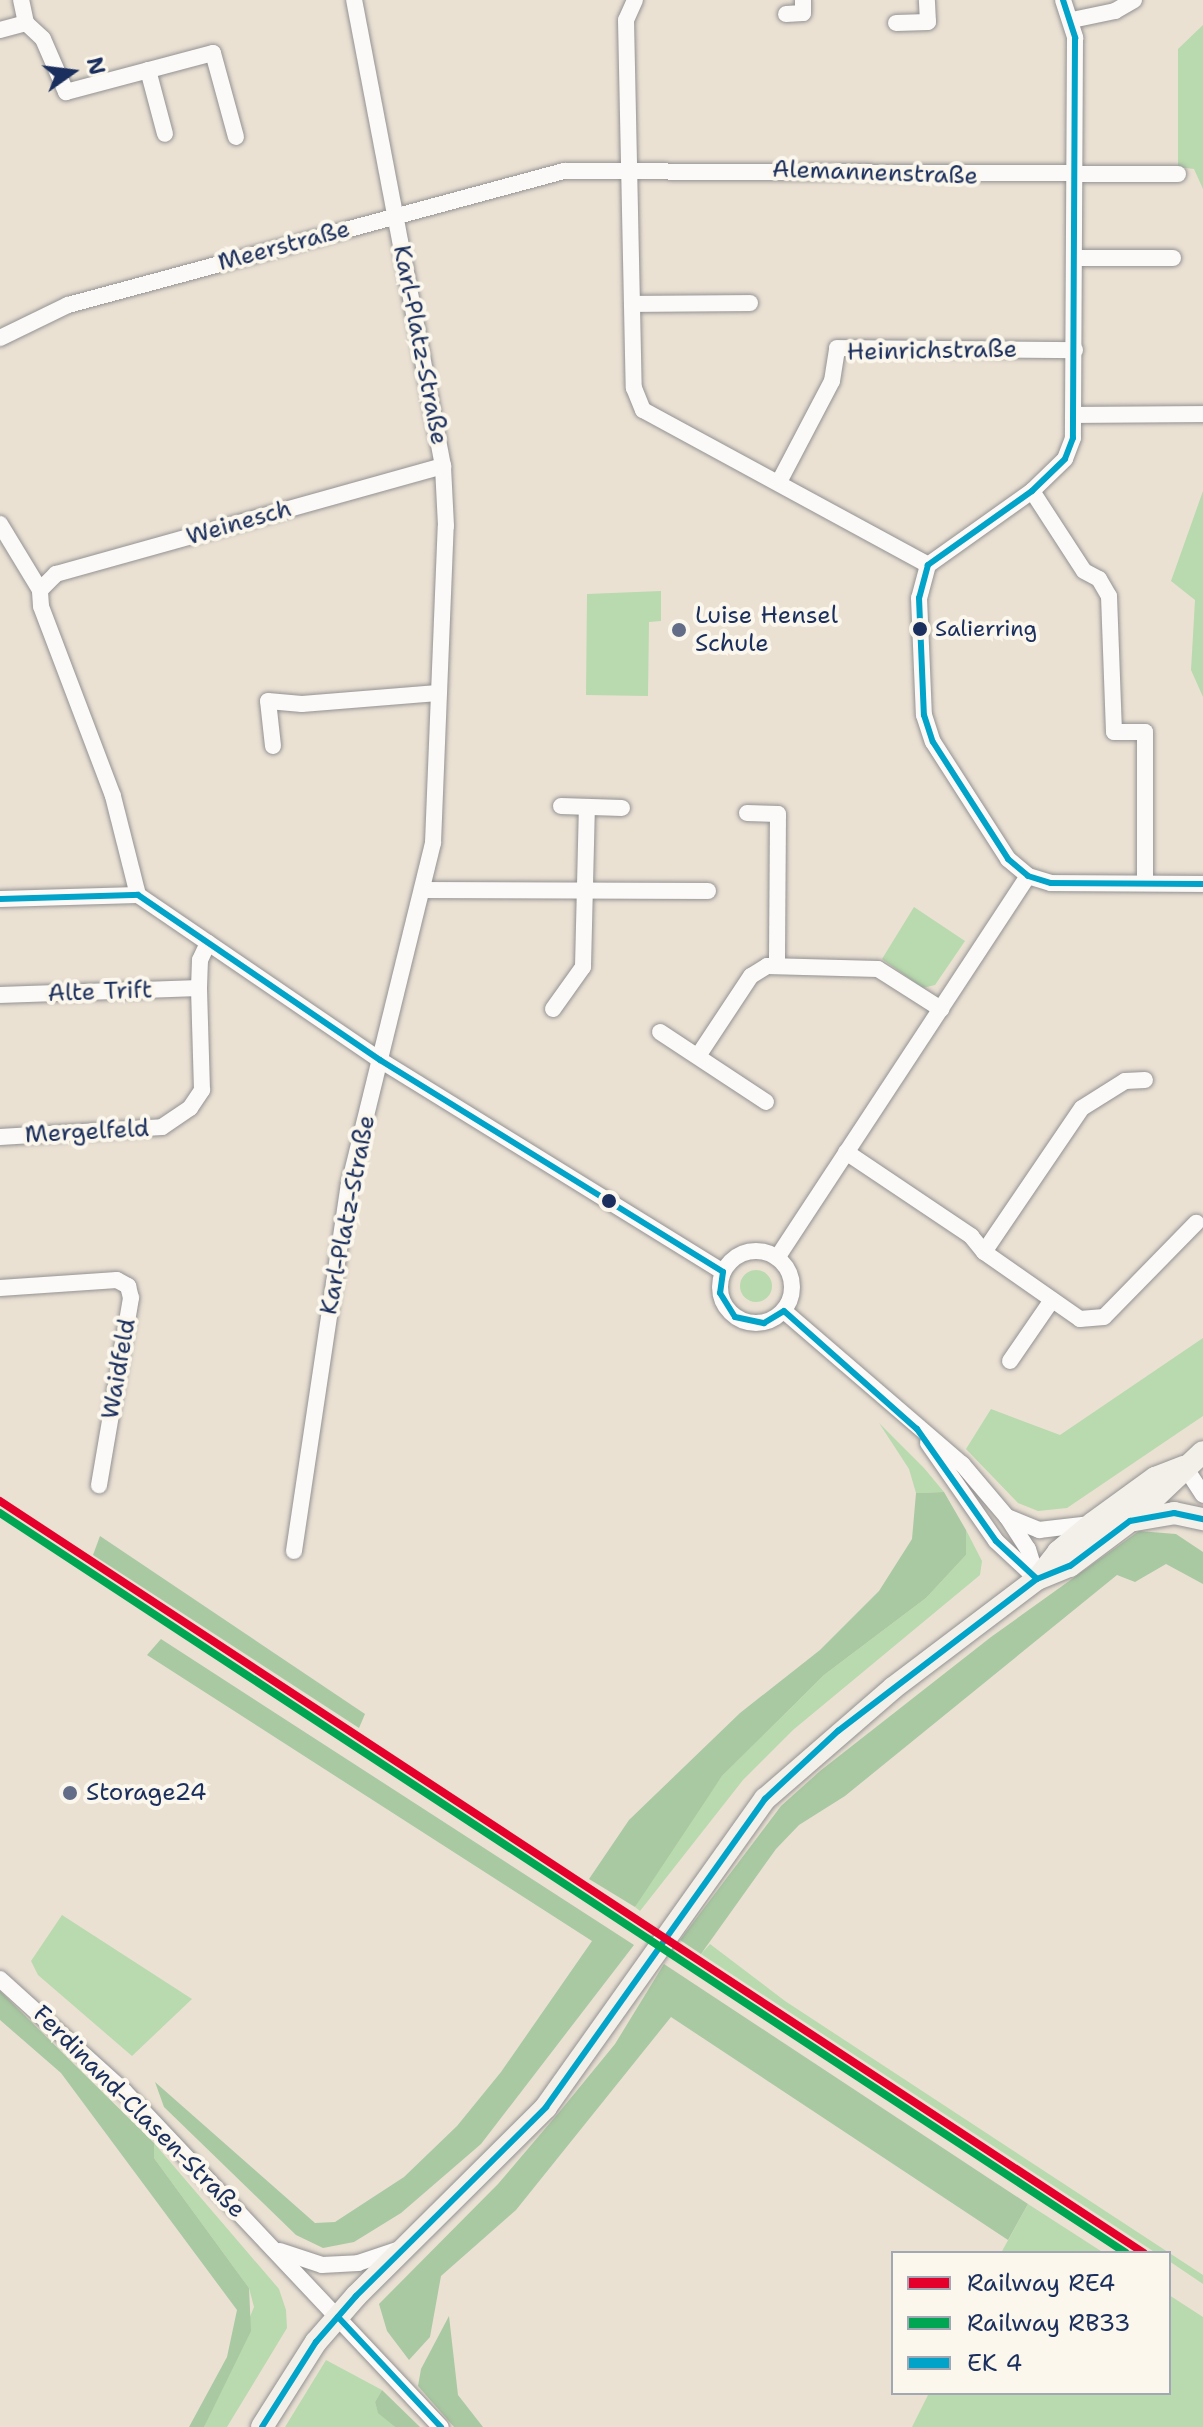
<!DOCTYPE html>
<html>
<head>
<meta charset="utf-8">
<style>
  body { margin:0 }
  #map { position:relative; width:1203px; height:2427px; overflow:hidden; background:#eae1d3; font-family:"Shantell Sans",sans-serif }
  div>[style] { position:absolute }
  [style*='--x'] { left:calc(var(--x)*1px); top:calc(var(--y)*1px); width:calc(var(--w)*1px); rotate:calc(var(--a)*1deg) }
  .green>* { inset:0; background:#b8daae }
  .round { border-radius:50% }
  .forest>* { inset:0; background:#a9c9a2 }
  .roads { filter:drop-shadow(0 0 2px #939293) drop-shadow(0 0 2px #939293) }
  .minor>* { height:16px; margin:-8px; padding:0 8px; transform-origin:8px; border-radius:8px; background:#fcfaf8 }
  .minor>.ring { margin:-8px; padding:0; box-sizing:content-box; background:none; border:16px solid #fcfaf8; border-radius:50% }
  .secondary>* { height:22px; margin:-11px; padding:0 11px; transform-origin:11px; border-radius:11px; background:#f3f0ea }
  .bus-1>* { height:6px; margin:-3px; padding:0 3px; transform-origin:3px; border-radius:3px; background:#01a3c8 }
  .rail-1>* { height:8px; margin:-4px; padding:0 4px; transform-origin:4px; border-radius:4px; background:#e4002b }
  .rail-2>* { height:8px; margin:-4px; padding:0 4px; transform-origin:4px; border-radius:4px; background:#00a651 }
  .dots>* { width:22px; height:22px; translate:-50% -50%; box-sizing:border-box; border:4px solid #fbf7ec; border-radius:50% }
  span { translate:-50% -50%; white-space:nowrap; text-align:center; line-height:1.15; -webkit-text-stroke:8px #fbf7ec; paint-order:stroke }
  .bus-label { font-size:22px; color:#1b2f5e }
  .left { translate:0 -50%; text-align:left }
  .street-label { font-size:24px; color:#1b2f5e }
  .poi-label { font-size:24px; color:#1b2f5e }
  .legend { position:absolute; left:891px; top:2251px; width:280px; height:144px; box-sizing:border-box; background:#fbf7ec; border:2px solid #a1a7b3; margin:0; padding:10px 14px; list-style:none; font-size:24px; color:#1b2f5e }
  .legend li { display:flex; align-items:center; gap:16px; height:40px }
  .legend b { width:40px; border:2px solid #a1a7b3 }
  .north { position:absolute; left:32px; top:32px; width:80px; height:80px; -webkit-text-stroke:6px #fbf7ec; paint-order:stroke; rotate:76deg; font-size:22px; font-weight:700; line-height:32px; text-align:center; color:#1b2f5e }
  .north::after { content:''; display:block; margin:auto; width:28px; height:36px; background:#1b2f5e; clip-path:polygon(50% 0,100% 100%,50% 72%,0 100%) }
</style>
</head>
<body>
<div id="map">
  <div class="green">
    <div style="clip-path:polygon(1203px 25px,1203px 189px,1194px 169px,1178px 167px,1178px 49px)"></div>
    <div style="clip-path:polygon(1203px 491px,1203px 697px,1191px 670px,1195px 600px,1171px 581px)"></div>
    <div style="clip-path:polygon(661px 591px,661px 621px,649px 622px,648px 696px,586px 695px,587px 594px)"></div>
    <div style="clip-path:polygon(914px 907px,965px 941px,935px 985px,923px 988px,882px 959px)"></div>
    <div class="round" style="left:740px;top:1270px;width:32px;height:32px"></div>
    <div style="clip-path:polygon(1203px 1338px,1203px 1416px,1067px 1508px,1038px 1511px,1018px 1503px,966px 1449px,991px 1409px,1060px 1435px)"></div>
    <div style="clip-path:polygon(879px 1423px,924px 1468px,944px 1492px,916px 1493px,909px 1469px)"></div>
    <div style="clip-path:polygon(966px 1530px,982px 1561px,980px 1575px,793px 1730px,743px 1780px,640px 1911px,635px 1907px,657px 1869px,722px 1776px,824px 1675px,926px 1598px,966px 1555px)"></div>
    <div style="clip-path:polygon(62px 1915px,192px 1999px,132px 2056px,38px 1975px,31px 1961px)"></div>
    <div style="clip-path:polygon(710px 1944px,785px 2001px,1203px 2275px,1203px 2284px,1169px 2261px,1169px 2253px,1156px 2253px,701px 1954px)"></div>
    <div style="clip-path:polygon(154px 2143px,279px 2289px,286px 2310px,287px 2328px,227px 2427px,204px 2427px,254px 2307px,249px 2288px,154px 2158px)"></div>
    <div style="clip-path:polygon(1028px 2204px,1104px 2253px,1001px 2253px)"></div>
    <div style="clip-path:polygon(1169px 2295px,1203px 2317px,1203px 2427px,912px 2427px,929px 2393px,1169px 2393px)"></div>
    <div style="clip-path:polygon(326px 2360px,382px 2390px,375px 2402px,378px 2412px,395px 2427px,285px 2427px)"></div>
  </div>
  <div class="forest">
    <div style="clip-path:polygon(944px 1492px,966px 1530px,966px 1555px,926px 1598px,824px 1675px,722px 1776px,635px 1907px,589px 1879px,629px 1820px,740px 1713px,820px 1650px,879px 1591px,912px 1539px,916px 1493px)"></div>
    <div style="clip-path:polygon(1139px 1531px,1176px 1534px,1203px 1552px,1203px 1584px,1166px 1564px,1135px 1582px,1117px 1575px,845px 1796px,799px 1825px,776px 1849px,701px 1954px,680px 1940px,781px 1806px,820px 1771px,991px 1637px)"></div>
    <div style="clip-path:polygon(100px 1536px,365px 1714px,359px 1728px,93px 1555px)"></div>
    <div style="clip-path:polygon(161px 1639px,634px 1945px,481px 2144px,401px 2213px,354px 2242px,323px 2248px,296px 2235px,164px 2107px,155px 2082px,315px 2223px,335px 2222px,404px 2177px,457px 2126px,501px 2072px,592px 1941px,147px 1655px)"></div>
    <div style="clip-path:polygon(664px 1964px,1028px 2204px,1008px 2240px,671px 2017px,516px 2210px,441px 2276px,430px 2337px,409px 2360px,387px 2331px,379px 2304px,498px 2184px,561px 2110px,615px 2044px)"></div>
    <div style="clip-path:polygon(0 1991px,154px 2143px,154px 2158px,249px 2288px,251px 2331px,204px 2427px,189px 2427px,227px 2357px,237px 2310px,61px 2073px,0 2020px)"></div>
    <div style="clip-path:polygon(449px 2316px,458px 2395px,483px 2427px,454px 2427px,418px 2386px,421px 2369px)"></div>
    <div style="clip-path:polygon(382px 2390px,420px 2427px,395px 2427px,378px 2413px,375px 2402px)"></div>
  </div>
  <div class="roads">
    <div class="minor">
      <div style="--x:635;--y:0;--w:22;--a:114"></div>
      <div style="--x:626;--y:20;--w:368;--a:88.8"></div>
      <div style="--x:634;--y:388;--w:24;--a:68"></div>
      <div style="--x:643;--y:410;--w:324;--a:28.5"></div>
      <div style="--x:1063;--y:0;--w:40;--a:72"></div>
      <div style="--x:1075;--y:38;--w:400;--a:90.3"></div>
      <div style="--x:1073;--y:438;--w:22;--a:111"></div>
      <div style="--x:1065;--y:459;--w:46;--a:135.9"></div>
      <div style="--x:1032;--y:491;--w:128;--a:144.6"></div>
      <div style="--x:928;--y:565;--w:34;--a:105"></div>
      <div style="--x:919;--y:598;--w:117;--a:87.6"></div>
      <div style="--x:924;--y:715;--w:28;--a:72"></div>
      <div style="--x:933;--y:742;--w:139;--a:57.3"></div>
      <div style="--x:1008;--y:859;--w:26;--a:40"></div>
      <div style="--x:1028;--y:876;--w:24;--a:17"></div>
      <div style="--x:1051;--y:883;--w:152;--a:0.4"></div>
      <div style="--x:786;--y:14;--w:17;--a:-3"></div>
      <div style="--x:803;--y:13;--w:13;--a:-90"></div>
      <div style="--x:1072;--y:20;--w:44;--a:-11.8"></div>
      <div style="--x:1115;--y:11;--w:22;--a:-30"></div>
      <div style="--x:26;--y:23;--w:23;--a:43"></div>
      <div style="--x:43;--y:39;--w:58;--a:66.5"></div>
      <div style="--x:66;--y:92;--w:152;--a:-14.9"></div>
      <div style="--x:213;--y:53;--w:87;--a:74.7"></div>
      <div style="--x:896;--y:23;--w:32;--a:-2"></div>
      <div style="--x:928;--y:22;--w:22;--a:-93"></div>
      <div style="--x:0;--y:30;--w:27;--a:-15"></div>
      <div style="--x:26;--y:23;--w:24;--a:-102"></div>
      <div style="--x:148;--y:70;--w:66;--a:75.1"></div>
      <div style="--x:1075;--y:258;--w:98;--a:0"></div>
      <div style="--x:632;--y:304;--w:118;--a:-0.5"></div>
      <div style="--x:0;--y:338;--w:76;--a:-25.9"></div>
      <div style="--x:68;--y:305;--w:514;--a:-15.12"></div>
      <div style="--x:564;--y:171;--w:614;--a:0.28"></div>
      <div style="--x:1075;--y:415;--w:128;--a:-0.4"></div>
      <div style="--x:779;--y:482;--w:114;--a:-62.3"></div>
      <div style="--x:832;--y:381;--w:33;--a:-81"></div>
      <div style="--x:837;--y:348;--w:238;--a:0.5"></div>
      <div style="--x:1032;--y:491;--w:95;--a:57"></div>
      <div style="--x:1084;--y:571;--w:17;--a:28"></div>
      <div style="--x:1099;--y:579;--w:20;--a:60"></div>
      <div style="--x:1109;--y:596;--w:136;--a:87.9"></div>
      <div style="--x:1114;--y:732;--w:31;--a:0"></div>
      <div style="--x:1145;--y:732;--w:151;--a:90"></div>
      <div style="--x:0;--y:524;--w:77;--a:58.8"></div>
      <div style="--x:273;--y:746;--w:45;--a:-96.3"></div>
      <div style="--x:268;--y:701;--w:34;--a:5"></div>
      <div style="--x:302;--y:704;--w:136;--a:-4.6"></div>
      <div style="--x:561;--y:806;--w:61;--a:1.9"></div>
      <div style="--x:747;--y:813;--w:31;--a:2"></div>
      <div style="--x:778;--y:814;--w:152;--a:90.4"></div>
      <div style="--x:425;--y:890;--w:283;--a:0.2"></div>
      <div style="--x:138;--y:895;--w:102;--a:-104.2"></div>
      <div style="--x:113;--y:796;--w:203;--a:-110.8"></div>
      <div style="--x:41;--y:606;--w:16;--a:-94"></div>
      <div style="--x:40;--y:590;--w:23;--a:-45"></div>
      <div style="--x:56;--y:574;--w:402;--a:-15.6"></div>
      <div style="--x:0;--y:899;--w:138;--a:-1.7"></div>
      <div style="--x:138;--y:895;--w:293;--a:34.3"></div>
      <div style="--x:380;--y:1060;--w:403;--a:31.7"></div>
      <div style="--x:0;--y:995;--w:199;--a:-2"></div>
      <div style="--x:553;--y:1009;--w:52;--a:-54.5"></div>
      <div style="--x:583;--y:967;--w:160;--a:-88.6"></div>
      <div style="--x:660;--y:1032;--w:127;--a:33.4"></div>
      <div style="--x:698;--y:1056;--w:96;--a:-56.5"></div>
      <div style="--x:751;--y:976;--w:19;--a:-32"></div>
      <div style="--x:767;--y:966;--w:111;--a:1.5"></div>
      <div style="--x:878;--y:969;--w:75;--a:32.4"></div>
      <div style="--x:0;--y:1137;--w:162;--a:-3.5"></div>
      <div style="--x:162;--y:1127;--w:34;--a:-34"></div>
      <div style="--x:190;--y:1108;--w:22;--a:-56"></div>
      <div style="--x:202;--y:1090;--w:102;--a:-91.7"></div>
      <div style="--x:199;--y:988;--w:28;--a:-88"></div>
      <div style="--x:200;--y:960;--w:19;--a:-65"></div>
      <div style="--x:846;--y:1152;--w:151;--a:33.9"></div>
      <div style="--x:971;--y:1236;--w:21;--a:51"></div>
      <div style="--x:984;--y:1252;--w:117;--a:34.9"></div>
      <div style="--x:1080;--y:1319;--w:24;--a:-5"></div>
      <div style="--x:1104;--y:1317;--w:132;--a:-45.6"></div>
      <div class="ring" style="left:720px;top:1251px;width:56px;height:56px"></div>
      <div style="--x:984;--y:1252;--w:174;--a:-55.8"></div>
      <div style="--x:1082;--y:1108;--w:51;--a:-32.1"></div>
      <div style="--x:1125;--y:1081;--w:20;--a:-3"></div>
      <div style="--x:777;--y:1258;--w:457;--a:-56.7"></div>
      <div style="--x:0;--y:1288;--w:117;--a:-3.9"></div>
      <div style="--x:117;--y:1280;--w:13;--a:29"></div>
      <div style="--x:128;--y:1286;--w:12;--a:76"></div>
      <div style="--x:131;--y:1298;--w:190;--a:99.7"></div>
      <div style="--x:784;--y:1311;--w:235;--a:40.7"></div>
      <div style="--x:962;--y:1464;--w:70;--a:49.7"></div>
      <div style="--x:1007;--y:1517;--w:35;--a:22"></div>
      <div style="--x:1039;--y:1530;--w:50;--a:-6.8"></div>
      <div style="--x:1010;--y:1361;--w:74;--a:-55.5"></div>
      <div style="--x:928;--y:1443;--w:119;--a:55.2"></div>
      <div style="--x:996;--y:1541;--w:56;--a:42.8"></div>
      <div style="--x:1185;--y:1467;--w:33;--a:57"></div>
      <div style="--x:1007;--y:1517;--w:38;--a:57"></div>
      <div style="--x:1028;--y:1549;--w:31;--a:73"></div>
      <div style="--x:294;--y:1551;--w:370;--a:-81.5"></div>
      <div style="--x:349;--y:1185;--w:352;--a:-76.2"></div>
      <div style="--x:433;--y:843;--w:317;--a:-87.7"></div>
      <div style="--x:446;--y:526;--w:60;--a:-92.9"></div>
      <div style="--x:443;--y:466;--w:474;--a:-100.8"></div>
      <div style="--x:0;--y:1979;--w:167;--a:42.1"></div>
      <div style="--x:124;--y:2091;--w:462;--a:46.7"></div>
      <div style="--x:280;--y:2251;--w:44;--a:18.4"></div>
      <div style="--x:322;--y:2265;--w:36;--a:-3"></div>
      <div style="--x:358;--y:2263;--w:44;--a:-18.4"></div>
    </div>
    <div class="secondary">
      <div style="--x:1135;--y:1520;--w:40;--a:-10"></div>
      <div style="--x:1174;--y:1513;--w:30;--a:12"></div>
      <div style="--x:1038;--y:1578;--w:33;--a:-52"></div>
      <div style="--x:1058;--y:1552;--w:45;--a:-39.6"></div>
      <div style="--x:1093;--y:1523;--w:77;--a:-36"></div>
      <div style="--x:1155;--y:1478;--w:31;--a:-21"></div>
      <div style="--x:262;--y:2427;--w:101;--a:-57.6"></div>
      <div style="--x:316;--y:2342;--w:61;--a:-49"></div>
      <div style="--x:356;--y:2296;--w:268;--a:-44.8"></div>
      <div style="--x:546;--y:2107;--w:378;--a:-54.6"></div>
      <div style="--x:765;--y:1799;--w:169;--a:-40.9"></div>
      <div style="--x:893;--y:1688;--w:181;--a:-37.1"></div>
      <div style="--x:1037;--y:1579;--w:35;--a:-22"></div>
      <div style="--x:1070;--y:1566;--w:75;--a:-36.9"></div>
      <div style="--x:1130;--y:1521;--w:100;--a:-43.4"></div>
    </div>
  </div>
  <div class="bus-1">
    <div style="--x:1063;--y:0;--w:40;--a:72"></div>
    <div style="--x:1075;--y:38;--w:400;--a:90.3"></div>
    <div style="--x:1073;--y:438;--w:22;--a:111"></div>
    <div style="--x:1065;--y:459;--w:46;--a:135.9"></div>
    <div style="--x:1032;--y:491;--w:128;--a:144.6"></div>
    <div style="--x:928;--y:565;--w:34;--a:105"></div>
    <div style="--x:919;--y:598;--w:117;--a:87.6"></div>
    <div style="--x:924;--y:715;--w:28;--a:72"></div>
    <div style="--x:933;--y:742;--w:139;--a:57.3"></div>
    <div style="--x:1008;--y:859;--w:26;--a:40"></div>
    <div style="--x:1028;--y:876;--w:24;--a:17"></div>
    <div style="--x:1051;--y:883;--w:152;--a:0.4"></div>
    <div style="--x:0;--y:899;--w:138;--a:-1.7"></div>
    <div style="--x:138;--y:895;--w:293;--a:34.3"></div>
    <div style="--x:380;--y:1060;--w:403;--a:31.7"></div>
    <div style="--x:723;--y:1272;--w:21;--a:98"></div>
    <div style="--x:720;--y:1293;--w:28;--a:58"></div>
    <div style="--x:735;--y:1317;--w:30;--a:12"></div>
    <div style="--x:764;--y:1323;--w:23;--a:-31"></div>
    <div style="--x:784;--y:1311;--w:178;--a:41.6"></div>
    <div style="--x:917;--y:1429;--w:137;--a:54.8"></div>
    <div style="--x:996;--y:1541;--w:56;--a:42.8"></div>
    <div style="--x:338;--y:2317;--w:151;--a:46.9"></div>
    <div style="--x:262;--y:2427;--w:101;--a:-57.6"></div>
    <div style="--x:316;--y:2342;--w:61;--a:-49"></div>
    <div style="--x:356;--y:2296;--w:268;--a:-44.8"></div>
    <div style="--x:546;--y:2107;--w:378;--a:-54.6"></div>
    <div style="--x:765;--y:1799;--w:100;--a:-43"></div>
    <div style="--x:838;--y:1731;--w:250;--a:-37.4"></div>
    <div style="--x:1037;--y:1579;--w:35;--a:-22"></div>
    <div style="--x:1070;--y:1566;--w:75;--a:-36.9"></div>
    <div style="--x:1130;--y:1521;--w:45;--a:-10.3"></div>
    <div style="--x:1174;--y:1513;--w:30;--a:12"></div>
  </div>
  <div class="rail-1">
    <div style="--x:0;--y:1501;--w:1369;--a:33.32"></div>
  </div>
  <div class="rail-2">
    <div style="--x:0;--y:1513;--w:1347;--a:33.31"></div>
  </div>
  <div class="dots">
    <div style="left:920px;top:629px;background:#1b2f5e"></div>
    <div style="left:679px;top:630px;background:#636d87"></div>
    <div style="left:609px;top:1201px;background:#1b2f5e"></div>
    <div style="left:70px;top:1793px;background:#636d87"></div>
  </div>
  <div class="bus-label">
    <span class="left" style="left:935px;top:629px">Salierring</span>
  </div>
  <div class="street-label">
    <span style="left:875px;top:173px;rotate:2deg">Alemannenstraße</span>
    <span style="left:284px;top:246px;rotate:-15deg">Meerstraße</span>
    <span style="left:420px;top:345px;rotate:79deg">Karl-Platz-Straße</span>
    <span style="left:932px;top:351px;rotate:-1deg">Heinrichstraße</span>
    <span style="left:239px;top:523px;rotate:-16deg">Weinesch</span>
    <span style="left:100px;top:992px;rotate:-2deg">Alte Trift</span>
    <span style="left:87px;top:1132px;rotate:-3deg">Mergelfeld</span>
    <span style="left:348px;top:1215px;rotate:-79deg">Karl-Platz-Straße</span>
    <span style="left:119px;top:1369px;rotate:-80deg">Waidfeld</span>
    <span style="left:139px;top:2112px;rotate:45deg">Ferdinand-Clasen-Straße</span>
  </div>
  <div class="poi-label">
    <span class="left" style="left:695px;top:630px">Luise Hensel<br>Schule</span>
    <span class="left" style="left:86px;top:1793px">Storage24</span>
  </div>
  <ul class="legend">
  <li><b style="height:10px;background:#e4002b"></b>Railway RE4</li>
  <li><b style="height:10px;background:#00a651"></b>Railway RB33</li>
  <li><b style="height:10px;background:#01a3c8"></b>EK 4</li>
  </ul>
  <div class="north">N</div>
</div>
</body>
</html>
